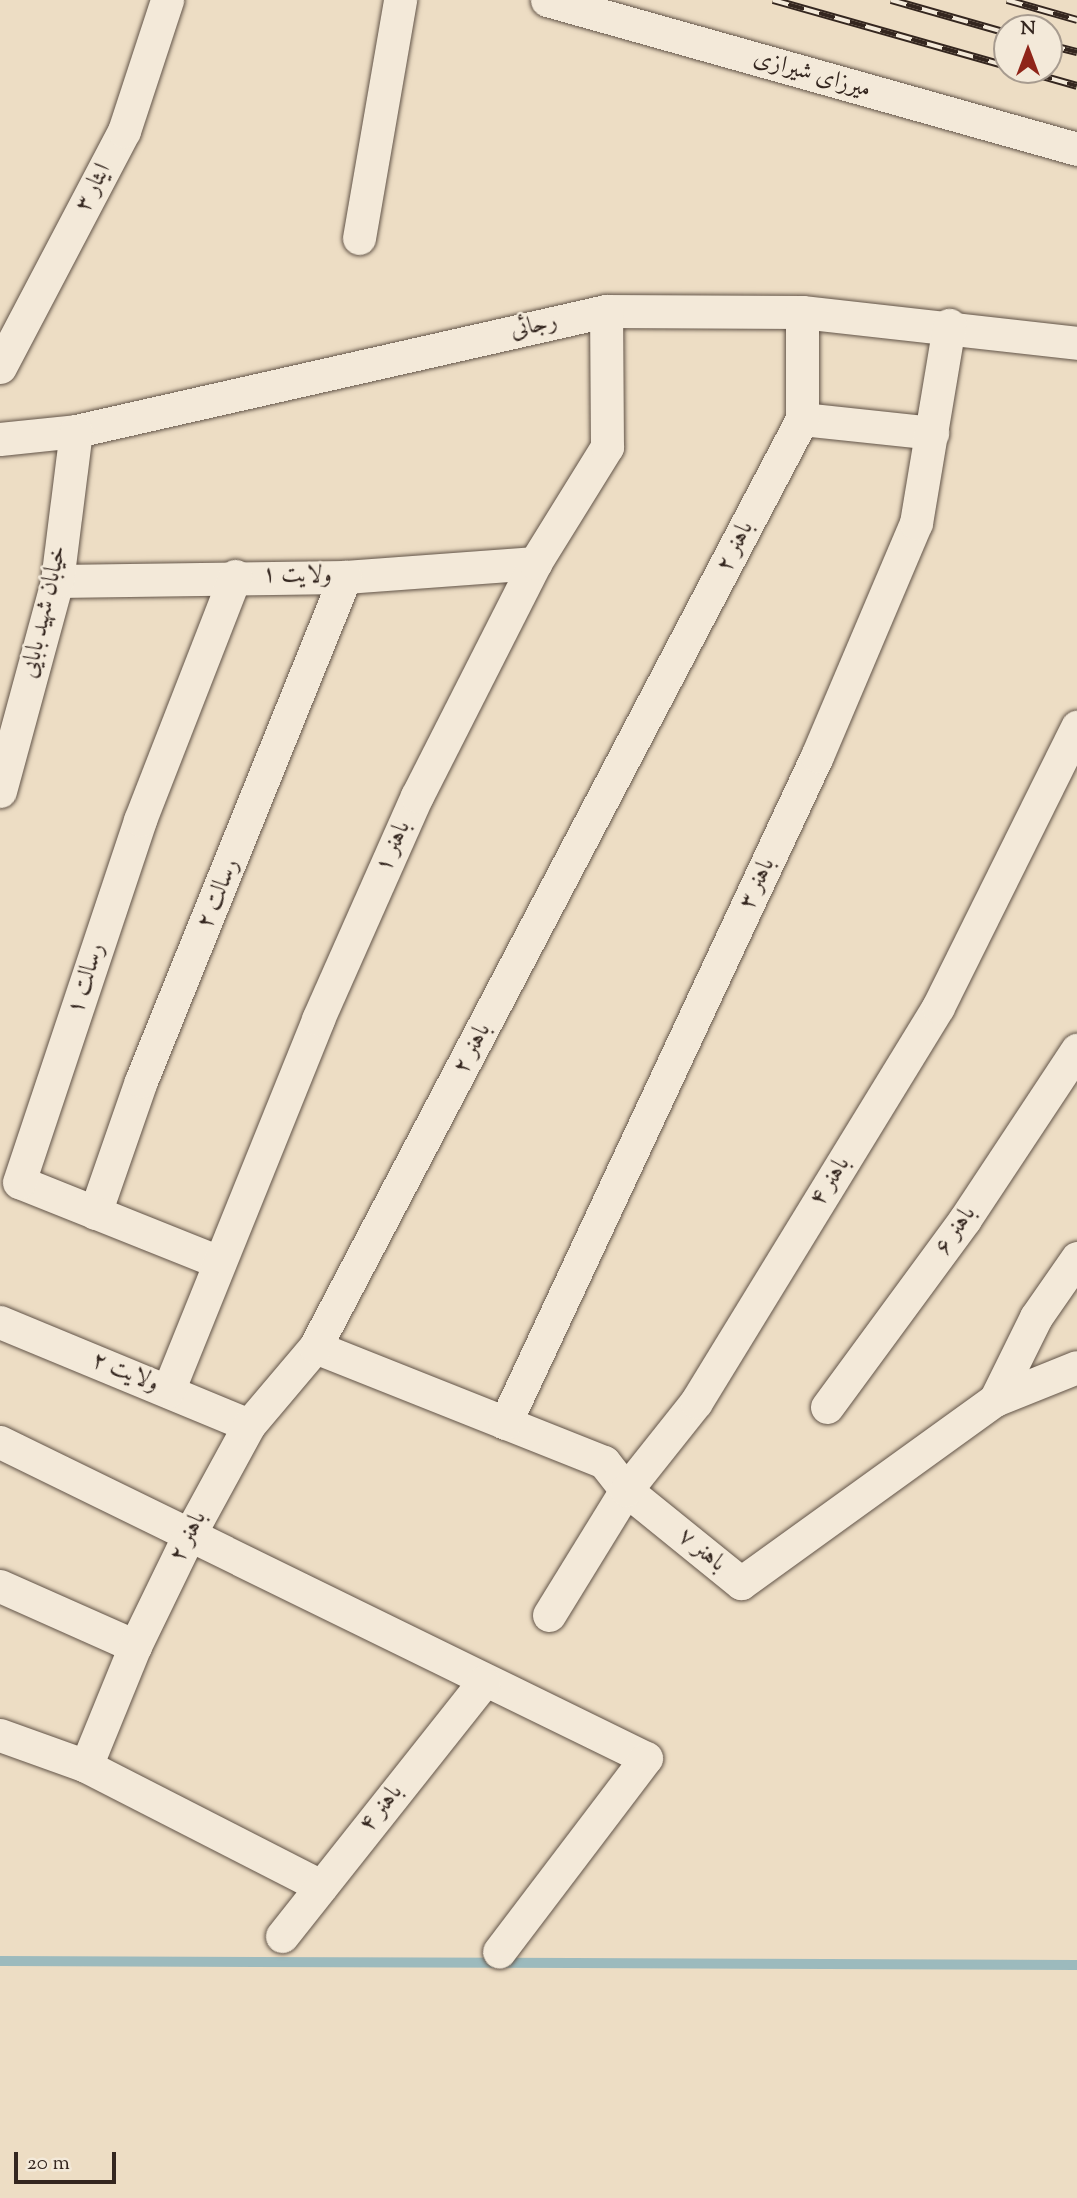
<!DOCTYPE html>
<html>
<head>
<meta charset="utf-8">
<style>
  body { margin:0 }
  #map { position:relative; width:1077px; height:2198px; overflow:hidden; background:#edddc4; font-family:"Sorts Mill Goudy",Amiri,serif }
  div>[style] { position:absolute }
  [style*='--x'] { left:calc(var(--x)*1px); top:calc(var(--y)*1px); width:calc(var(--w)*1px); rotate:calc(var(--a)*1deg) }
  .stream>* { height:10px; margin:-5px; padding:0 5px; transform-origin:5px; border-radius:5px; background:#9cbabd }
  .roads { filter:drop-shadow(0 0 2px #625448) drop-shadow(0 0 2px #625448) }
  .minor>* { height:33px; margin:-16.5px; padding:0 16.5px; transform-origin:16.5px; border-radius:16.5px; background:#f3e9d9 }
  .rail>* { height:8px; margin-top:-4px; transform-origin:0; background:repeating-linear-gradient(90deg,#f3e9d9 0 16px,#34261f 0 32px); box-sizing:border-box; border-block:2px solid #34261f }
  span { translate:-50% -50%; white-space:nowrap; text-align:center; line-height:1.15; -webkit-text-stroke:5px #f3e9d9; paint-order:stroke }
  .street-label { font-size:24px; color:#34261f }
  .north { position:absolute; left:993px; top:14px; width:70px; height:70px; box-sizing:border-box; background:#f3e9d9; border:2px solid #a79b8f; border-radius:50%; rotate:0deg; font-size:19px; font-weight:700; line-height:28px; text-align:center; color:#34261f }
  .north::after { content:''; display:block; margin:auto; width:24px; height:32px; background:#8f2418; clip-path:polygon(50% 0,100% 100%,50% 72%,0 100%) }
  .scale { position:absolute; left:14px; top:2152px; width:102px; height:32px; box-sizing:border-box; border:4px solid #34261f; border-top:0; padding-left:9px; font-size:21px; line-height:24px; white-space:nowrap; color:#34261f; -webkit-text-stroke:5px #f3e9d9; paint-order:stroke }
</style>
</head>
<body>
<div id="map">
  <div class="stream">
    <div style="--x:0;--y:1961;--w:1077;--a:0.21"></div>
  </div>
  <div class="roads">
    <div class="minor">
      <div style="--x:547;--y:0;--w:551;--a:15.7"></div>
      <div style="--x:359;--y:238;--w:242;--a:-80.2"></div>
      <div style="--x:0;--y:367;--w:267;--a:-62.3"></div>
      <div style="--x:124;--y:131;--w:138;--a:-71.8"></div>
      <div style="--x:802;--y:419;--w:131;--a:6.1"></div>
      <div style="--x:0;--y:439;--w:76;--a:-6"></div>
      <div style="--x:76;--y:431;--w:543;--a:-12.76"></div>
      <div style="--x:606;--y:311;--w:196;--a:0.3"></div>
      <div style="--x:802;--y:312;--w:277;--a:6.4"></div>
      <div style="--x:57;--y:581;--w:288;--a:-0.8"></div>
      <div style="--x:345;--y:577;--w:191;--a:-4.2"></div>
      <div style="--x:0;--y:791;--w:218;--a:-74.8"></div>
      <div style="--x:57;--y:581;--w:151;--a:-82.8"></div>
      <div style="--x:95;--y:1213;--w:140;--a:-70.8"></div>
      <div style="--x:141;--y:1081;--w:544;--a:-67.96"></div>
      <div style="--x:219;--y:1262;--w:215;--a:-158.2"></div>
      <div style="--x:19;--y:1182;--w:382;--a:-71.5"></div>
      <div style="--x:140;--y:820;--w:262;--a:-68.7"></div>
      <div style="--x:0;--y:1322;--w:269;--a:22.5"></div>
      <div style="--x:315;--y:1347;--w:311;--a:21.7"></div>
      <div style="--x:604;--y:1462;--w:36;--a:52"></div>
      <div style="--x:626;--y:1490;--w:148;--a:39"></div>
      <div style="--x:741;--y:1583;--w:313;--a:-35.8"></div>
      <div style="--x:995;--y:1400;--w:93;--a:-63.7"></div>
      <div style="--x:1036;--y:1317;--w:72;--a:-55.2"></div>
      <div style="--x:168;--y:1391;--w:401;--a:-68"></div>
      <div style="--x:318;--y:1019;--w:244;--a:-66.1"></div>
      <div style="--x:417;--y:796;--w:261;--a:-63.1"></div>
      <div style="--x:535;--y:563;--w:137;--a:-58.2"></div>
      <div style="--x:607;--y:447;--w:136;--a:-90.4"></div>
      <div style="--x:995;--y:1400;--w:88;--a:-21.9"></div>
      <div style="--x:827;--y:1407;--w:233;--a:-53.7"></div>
      <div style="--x:965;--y:1219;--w:203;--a:-56.5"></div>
      <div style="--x:505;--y:1423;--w:736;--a:-64.93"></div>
      <div style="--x:817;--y:756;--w:253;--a:-67"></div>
      <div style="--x:916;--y:523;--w:201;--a:-80.5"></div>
      <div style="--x:0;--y:1442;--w:719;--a:26.07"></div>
      <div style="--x:646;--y:1758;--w:243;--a:127.2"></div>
      <div style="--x:0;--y:1586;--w:148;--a:24"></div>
      <div style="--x:549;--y:1615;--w:147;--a:-58.4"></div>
      <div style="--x:626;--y:1490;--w:112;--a:-51.5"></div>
      <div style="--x:696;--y:1402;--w:463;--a:-58.5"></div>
      <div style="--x:938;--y:1007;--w:313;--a:-63.6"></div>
      <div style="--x:0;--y:1735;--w:91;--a:19.8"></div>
      <div style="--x:86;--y:1766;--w:264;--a:27.1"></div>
      <div style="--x:86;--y:1766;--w:130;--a:-67.8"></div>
      <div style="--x:135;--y:1646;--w:121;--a:-64.1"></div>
      <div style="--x:188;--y:1537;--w:128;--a:-61.4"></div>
      <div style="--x:249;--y:1425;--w:102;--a:-49.8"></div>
      <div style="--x:315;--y:1347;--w:1048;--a:-62.31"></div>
      <div style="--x:802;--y:419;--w:107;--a:-90"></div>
      <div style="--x:282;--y:1936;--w:324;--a:-51.6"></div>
    </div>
  </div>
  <div class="rail">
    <div style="--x:773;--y:0;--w:243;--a:15.8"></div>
    <div style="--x:891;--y:0;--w:121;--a:15.9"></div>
    <div style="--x:1007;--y:0;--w:73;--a:15.9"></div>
    <div style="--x:1049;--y:45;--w:29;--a:14"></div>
    <div style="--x:1021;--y:70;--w:58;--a:15.9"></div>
  </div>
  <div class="street-label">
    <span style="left:812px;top:75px;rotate:16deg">میرزای شیرازی</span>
    <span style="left:94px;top:188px;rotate:-63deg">ایثار ۳</span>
    <span style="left:534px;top:327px;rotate:-13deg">رجائی</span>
    <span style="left:736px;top:547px;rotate:-63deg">باهنر ۲</span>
    <span style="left:297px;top:576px;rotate:1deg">ولایت ۱</span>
    <span style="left:45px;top:612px;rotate:-77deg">خیابان شهید بابایی</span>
    <span style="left:394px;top:847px;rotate:-66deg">باهنر ۱</span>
    <span style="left:758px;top:884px;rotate:-65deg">باهنر ۳</span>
    <span style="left:219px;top:894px;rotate:-67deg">رسالت ۲</span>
    <span style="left:87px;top:979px;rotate:-72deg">رسالت ۱</span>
    <span style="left:473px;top:1049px;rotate:-62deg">باهنر ۲</span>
    <span style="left:831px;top:1182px;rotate:-58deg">باهنر ۴</span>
    <span style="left:956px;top:1231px;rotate:-55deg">باهنر ۶</span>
    <span style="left:125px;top:1373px;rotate:22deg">ولایت ۲</span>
    <span style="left:189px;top:1537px;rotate:-63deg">باهنر ۲</span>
    <span style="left:701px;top:1551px;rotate:39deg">باهنر ۷</span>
    <span style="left:382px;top:1809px;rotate:-52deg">باهنر ۴</span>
  </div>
  <div class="north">N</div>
  <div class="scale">20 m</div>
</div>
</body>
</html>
